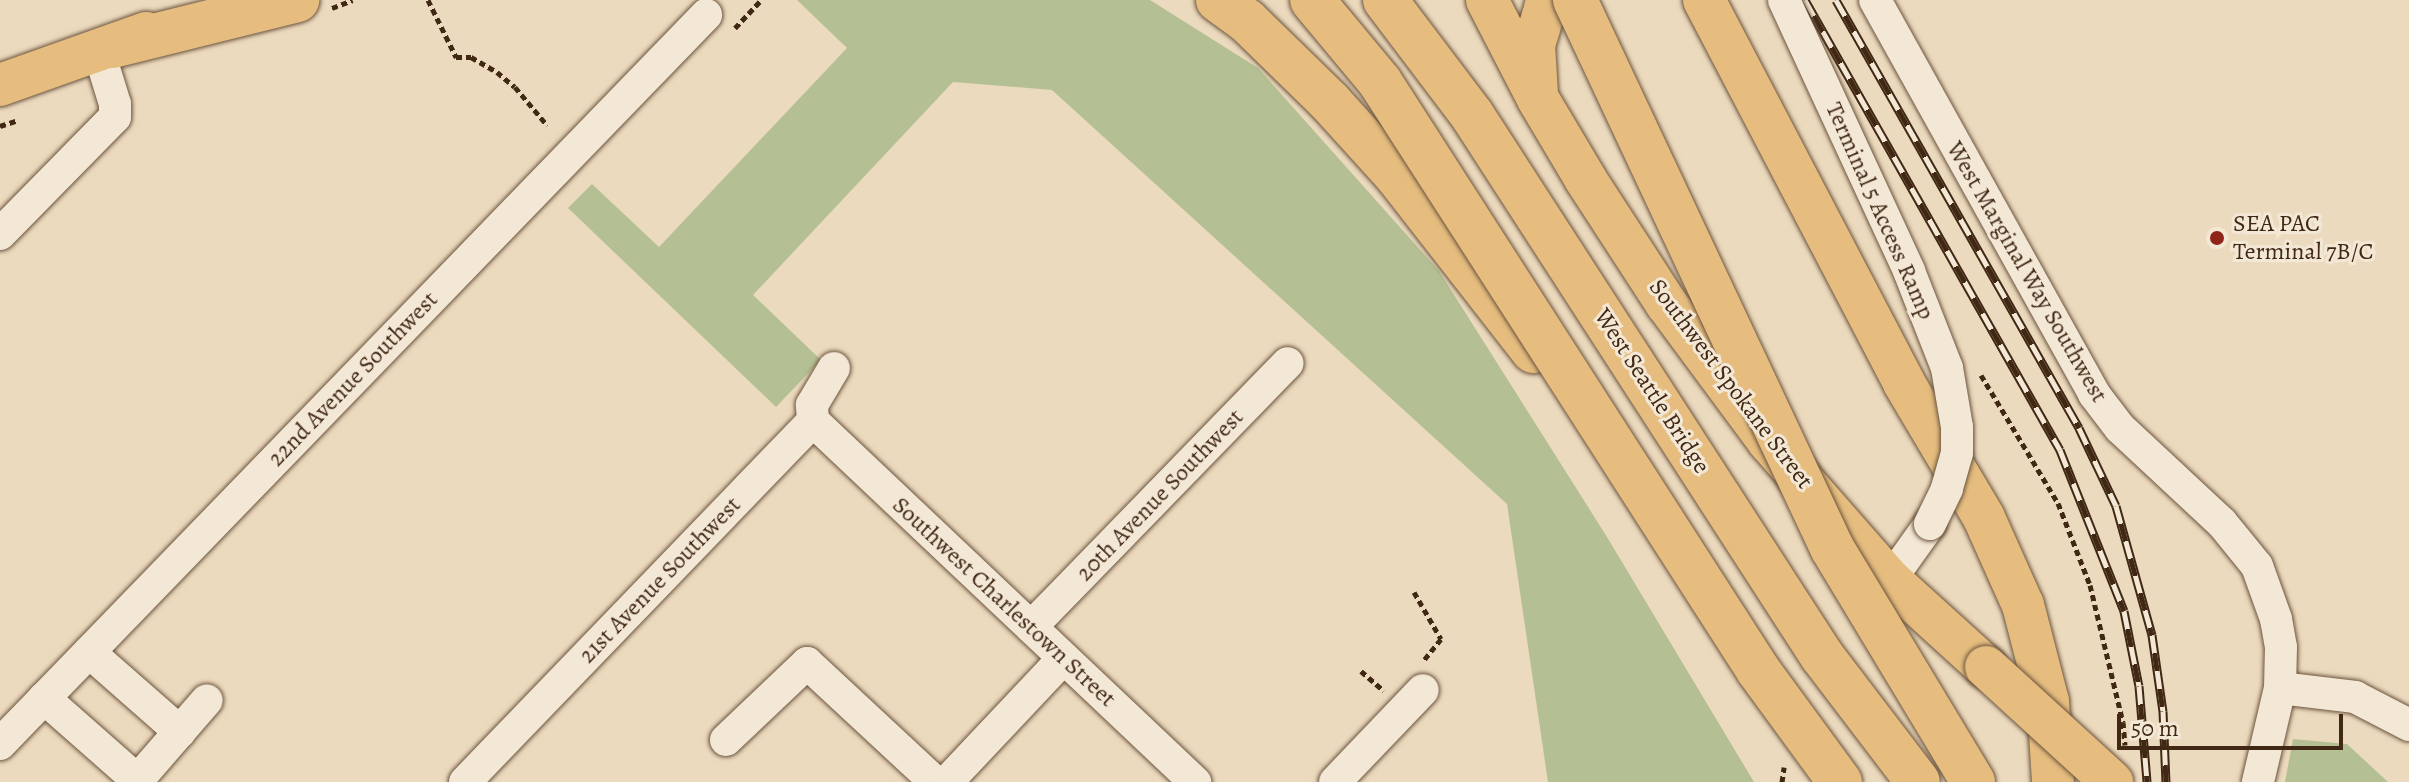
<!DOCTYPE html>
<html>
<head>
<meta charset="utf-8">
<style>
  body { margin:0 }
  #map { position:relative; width:2409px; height:782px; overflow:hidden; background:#ecdabe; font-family:Alegreya,serif }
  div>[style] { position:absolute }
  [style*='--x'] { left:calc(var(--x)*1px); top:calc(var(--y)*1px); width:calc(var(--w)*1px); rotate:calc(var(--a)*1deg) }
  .green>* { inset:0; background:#b4c094 }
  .path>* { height:5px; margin-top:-2.5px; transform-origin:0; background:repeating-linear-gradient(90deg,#402814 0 6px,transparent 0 10px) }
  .roads { filter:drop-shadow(0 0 2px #6b543e) drop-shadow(0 0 2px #6b543e) }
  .minor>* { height:32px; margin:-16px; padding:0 16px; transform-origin:16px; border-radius:16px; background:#f3e7d5 }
  .major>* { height:42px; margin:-21px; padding:0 21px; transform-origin:21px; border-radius:21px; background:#e6bd7f }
  .highway>* { height:44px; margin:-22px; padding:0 22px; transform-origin:22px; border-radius:22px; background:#e6bd7f }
  .rail>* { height:9px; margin-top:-4.5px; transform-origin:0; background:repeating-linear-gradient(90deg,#f3e7d5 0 18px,#402814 0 36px); box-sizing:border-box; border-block:2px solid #402814 }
  .bridges { filter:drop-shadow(0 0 2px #6b543e) drop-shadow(0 0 2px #6b543e) }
  .minor-bridge>* { height:32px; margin:-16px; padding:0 16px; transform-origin:16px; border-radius:16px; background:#f3e7d5 }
  .major-bridge>* { height:42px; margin:-21px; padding:0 21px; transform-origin:21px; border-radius:21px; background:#e6bd7f }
  .highway-bridge>* { height:44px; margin:-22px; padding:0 22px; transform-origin:22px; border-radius:22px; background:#e6bd7f }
  .dots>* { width:22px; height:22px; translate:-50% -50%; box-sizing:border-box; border:4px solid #f3e7d5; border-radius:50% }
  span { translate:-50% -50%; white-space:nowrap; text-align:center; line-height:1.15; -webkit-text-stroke:6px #f3e7d5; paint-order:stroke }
  .street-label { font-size:24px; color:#402814 }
  .poi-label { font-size:24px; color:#402814 }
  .left { translate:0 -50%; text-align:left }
  .scale { position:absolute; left:2117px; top:714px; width:226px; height:36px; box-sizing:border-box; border:4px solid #402814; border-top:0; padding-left:10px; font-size:24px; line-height:28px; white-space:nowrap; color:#402814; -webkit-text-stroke:6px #f3e7d5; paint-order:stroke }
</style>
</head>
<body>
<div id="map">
  <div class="green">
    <div style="clip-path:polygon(797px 0,1150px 0,1258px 68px,1439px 271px,1607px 537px,1754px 782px,1548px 782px,1507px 504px,1052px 90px,953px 82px,753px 295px,821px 360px,776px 407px,568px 208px,592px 184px,659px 247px,847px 48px)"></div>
    <div style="clip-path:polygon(2293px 739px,2347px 744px,2388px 782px,2285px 782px)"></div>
  </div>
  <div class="path">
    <div style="--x:428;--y:0;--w:64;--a:63.8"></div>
    <div style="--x:456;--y:57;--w:15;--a:0"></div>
    <div style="--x:471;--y:57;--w:30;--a:30"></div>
    <div style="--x:497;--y:72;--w:23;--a:40"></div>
    <div style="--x:515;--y:87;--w:50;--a:49.9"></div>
    <div style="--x:332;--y:8;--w:22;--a:-21"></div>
    <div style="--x:735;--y:28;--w:38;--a:-47"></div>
    <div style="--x:0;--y:126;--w:19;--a:-18"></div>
    <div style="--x:1981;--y:375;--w:149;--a:59"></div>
    <div style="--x:2058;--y:503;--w:88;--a:68.7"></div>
    <div style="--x:2090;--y:585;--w:141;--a:76.5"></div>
    <div style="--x:2123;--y:722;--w:23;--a:85"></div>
    <div style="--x:1414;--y:592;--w:54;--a:60.1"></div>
    <div style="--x:1441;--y:639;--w:28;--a:129"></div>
    <div style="--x:1361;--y:671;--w:30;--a:41"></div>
    <div style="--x:1782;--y:782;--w:15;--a:-82"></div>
  </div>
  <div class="roads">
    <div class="minor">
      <div style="--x:1875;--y:0;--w:451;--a:60.9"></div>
      <div style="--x:2094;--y:394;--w:43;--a:52.6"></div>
      <div style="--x:2120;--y:428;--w:139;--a:43"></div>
      <div style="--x:2222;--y:523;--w:55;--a:50.9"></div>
      <div style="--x:2257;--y:566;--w:56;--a:70.3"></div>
      <div style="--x:2276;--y:619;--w:28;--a:80"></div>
      <div style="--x:2281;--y:647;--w:41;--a:91.4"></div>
      <div style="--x:2280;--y:688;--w:97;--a:103.2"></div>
      <div style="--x:0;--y:234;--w:164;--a:-45.5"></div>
      <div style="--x:115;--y:117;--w:13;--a:-90"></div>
      <div style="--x:115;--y:104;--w:54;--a:-107.1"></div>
      <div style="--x:813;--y:421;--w:526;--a:43.38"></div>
      <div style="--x:1890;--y:580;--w:69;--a:-54.5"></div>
      <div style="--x:1031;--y:627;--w:368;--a:-45.8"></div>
      <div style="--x:89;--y:652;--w:121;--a:41.3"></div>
      <div style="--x:2280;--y:688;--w:76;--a:6.8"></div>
      <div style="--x:2355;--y:697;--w:61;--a:27.4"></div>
      <div style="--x:44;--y:698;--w:124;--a:41.4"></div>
      <div style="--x:726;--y:740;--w:112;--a:-43.5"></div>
      <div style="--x:807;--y:663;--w:175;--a:42.9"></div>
      <div style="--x:0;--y:744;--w:1015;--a:-45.92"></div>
      <div style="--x:136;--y:782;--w:108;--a:-49.1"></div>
      <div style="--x:465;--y:782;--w:501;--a:-46.05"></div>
      <div style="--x:813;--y:421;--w:16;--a:-94"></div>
      <div style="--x:812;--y:405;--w:43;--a:-59.3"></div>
      <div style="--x:947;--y:782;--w:170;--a:-46.7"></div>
      <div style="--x:1335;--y:782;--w:127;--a:-46.3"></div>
    </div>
    <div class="major">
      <div style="--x:1487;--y:0;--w:111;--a:62.7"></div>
      <div style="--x:1538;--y:99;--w:94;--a:59.3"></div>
      <div style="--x:1586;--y:180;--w:147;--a:57"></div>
      <div style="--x:1666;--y:303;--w:173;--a:53.5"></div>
      <div style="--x:1769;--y:442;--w:184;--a:48.8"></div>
      <div style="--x:1890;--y:580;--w:130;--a:42.2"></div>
      <div style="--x:1704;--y:0;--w:432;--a:62.4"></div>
      <div style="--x:1904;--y:383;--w:157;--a:59.3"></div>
      <div style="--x:1984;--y:518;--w:95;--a:65.9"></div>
      <div style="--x:2023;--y:605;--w:100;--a:75.5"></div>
      <div style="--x:2048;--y:702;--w:80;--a:86.4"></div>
      <div style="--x:0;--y:85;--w:155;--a:-19.6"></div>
      <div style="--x:1537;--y:94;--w:49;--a:-93.5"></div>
      <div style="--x:1534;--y:45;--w:39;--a:-73"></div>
      <div style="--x:1545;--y:8;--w:10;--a:-53"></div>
    </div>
    <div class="highway">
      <div style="--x:1218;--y:0;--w:36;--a:36"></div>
      <div style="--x:1247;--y:21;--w:116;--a:44.3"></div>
      <div style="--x:1330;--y:102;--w:100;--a:47.8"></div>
      <div style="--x:1397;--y:176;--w:222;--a:52.1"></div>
      <div style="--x:113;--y:46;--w:190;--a:-14"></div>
    </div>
  </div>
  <div class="rail">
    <div style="--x:1805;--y:0;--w:517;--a:60.46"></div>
    <div style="--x:2060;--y:450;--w:173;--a:68.3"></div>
    <div style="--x:2124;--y:611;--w:76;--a:78.7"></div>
    <div style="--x:2139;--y:686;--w:96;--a:85.2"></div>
    <div style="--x:1836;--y:0;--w:492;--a:60.4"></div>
    <div style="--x:2079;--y:428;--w:86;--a:64.6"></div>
    <div style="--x:2116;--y:506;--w:134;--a:74.4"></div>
    <div style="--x:2152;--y:635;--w:77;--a:81.8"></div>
    <div style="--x:2163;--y:711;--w:71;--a:87.6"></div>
  </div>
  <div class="bridges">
    <div class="minor-bridge">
      <div style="--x:1784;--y:0;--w:298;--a:65.2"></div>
      <div style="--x:1909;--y:271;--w:104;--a:68.6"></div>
      <div style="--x:1947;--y:368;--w:60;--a:80.4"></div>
      <div style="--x:1957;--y:427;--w:26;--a:90"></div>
      <div style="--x:1957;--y:453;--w:37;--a:106"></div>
      <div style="--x:1947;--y:489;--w:39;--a:116"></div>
    </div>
    <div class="major-bridge">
      <div style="--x:1986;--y:667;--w:171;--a:42.4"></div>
    </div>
    <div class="highway-bridge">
      <div style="--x:1312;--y:0;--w:107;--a:50.3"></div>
      <div style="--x:1380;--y:82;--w:699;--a:57.26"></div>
      <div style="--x:1758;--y:670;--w:139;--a:53.8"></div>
      <div style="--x:1385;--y:0;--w:144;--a:52.9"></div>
      <div style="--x:1472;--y:115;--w:644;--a:57.1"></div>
      <div style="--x:1822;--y:656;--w:158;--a:52.7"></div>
      <div style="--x:1575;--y:0;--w:605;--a:64.87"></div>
      <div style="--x:1832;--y:548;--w:273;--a:58.9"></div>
    </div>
  </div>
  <div class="dots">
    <div style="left:2217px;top:238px;background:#8f2418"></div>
  </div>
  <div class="street-label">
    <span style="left:1880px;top:211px;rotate:66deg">Terminal 5 Access Ramp</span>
    <span style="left:2027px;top:272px;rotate:60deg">West Marginal Way Southwest</span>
    <span style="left:353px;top:379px;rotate:-46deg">22nd Avenue Southwest</span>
    <span style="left:1731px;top:384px;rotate:53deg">Southwest Spokane Street</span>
    <span style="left:1652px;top:391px;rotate:57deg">West Seattle Bridge</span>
    <span style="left:1160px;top:495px;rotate:-46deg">20th Avenue Southwest</span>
    <span style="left:660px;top:580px;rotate:-46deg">21st Avenue Southwest</span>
    <span style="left:1004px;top:602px;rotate:43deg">Southwest Charlestown Street</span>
  </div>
  <div class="poi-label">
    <span class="left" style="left:2233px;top:238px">SEA PAC<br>Terminal 7B/C</span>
  </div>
  <div class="scale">50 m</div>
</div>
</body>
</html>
